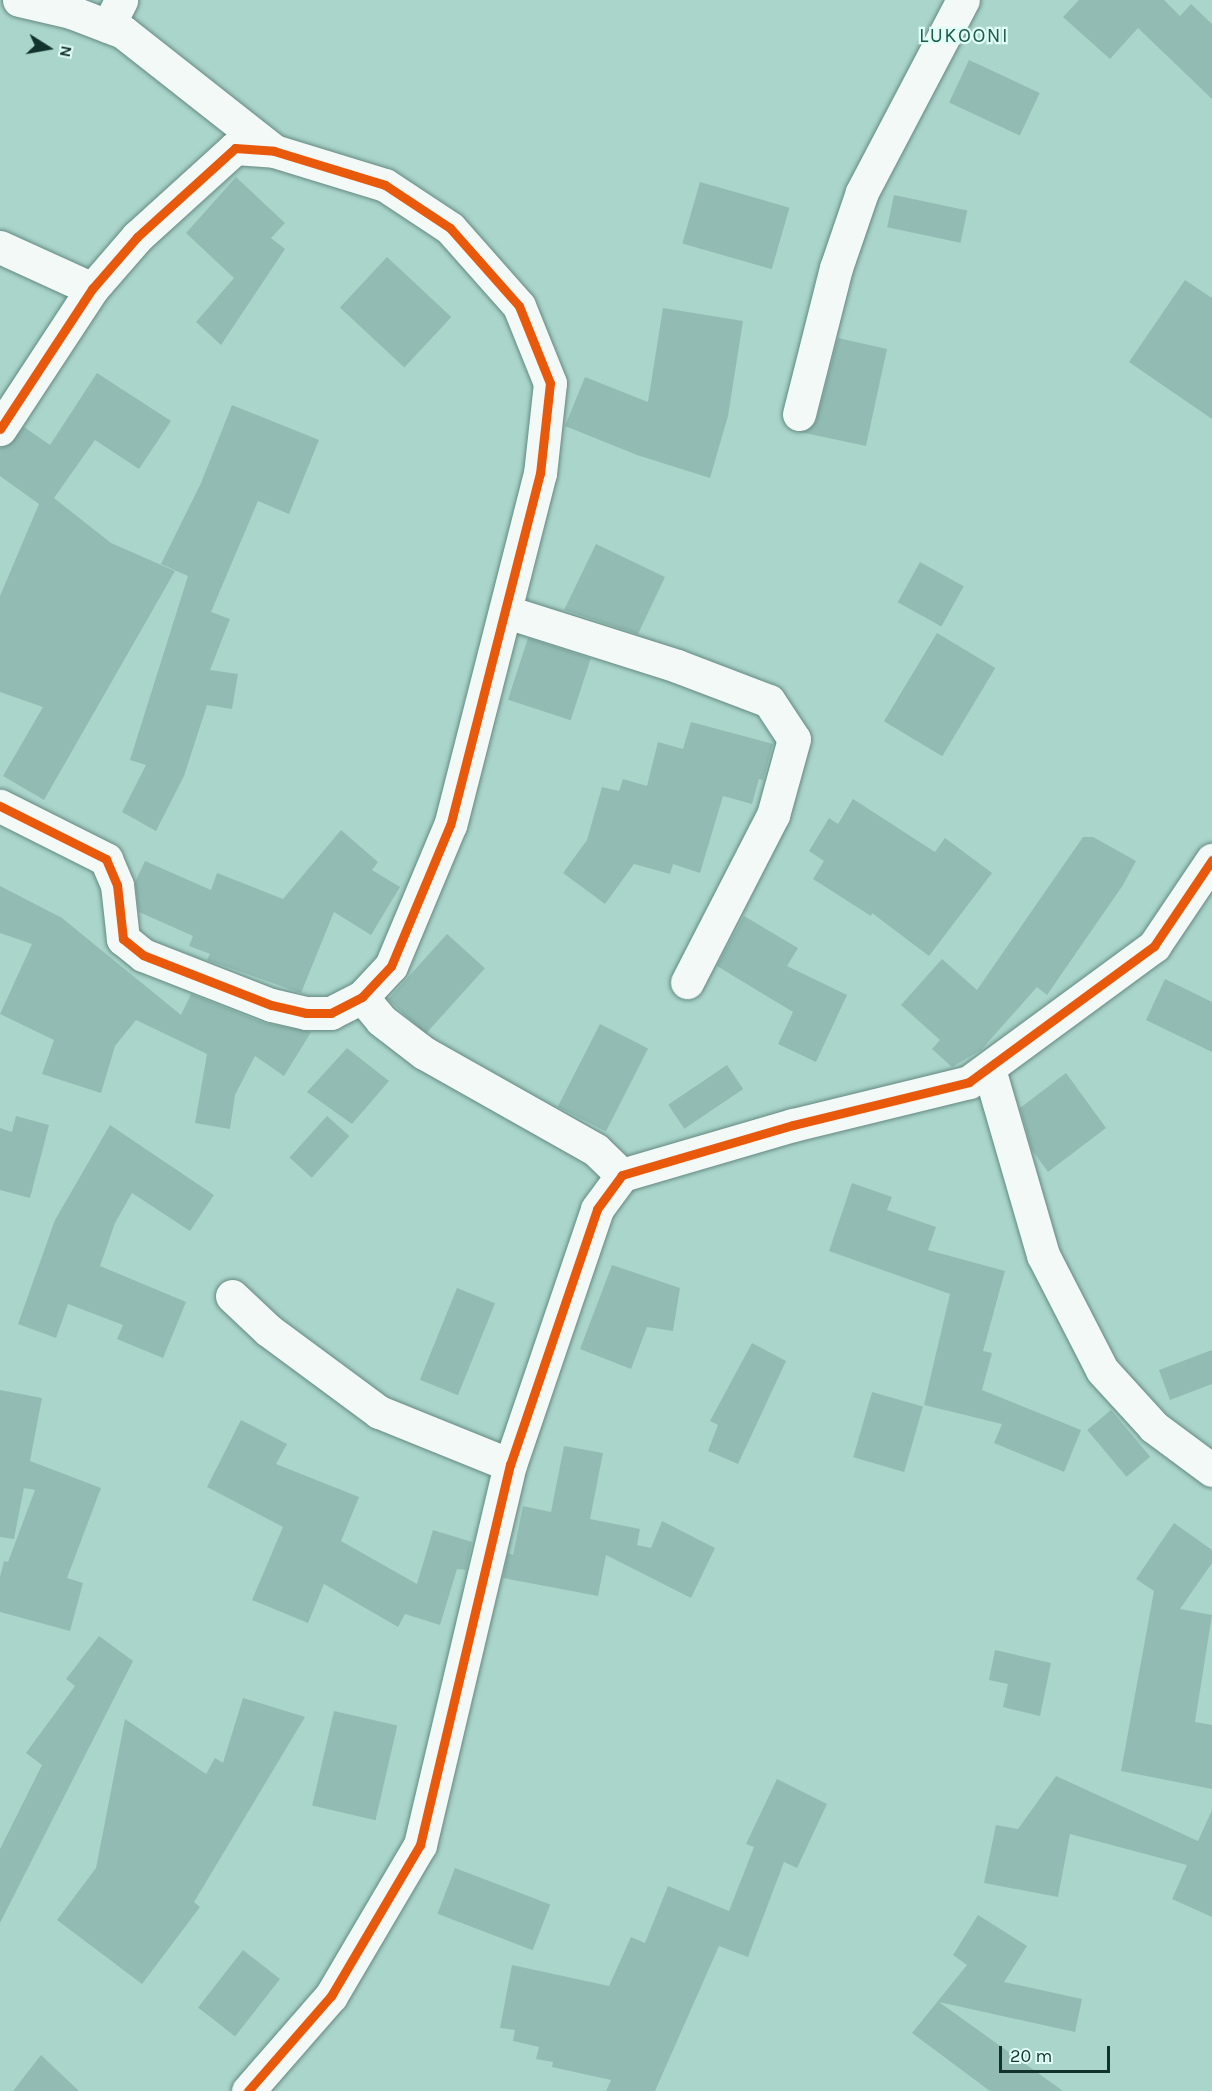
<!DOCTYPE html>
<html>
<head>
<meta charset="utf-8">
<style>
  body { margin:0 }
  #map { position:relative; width:1212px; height:2091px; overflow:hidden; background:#aad5cb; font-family:Karla,sans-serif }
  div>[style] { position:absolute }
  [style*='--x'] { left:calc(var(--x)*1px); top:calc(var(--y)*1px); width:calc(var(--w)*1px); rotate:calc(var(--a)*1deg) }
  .building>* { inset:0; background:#92bcb3; transform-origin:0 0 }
  .roads { filter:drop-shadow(0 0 2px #648981) drop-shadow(0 0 2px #648981) }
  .minor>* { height:33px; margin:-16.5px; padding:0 16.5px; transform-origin:16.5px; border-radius:16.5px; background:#f2f9f7 }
  .cycleway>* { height:9px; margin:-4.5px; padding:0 4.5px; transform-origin:4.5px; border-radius:4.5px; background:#e8590c }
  span { translate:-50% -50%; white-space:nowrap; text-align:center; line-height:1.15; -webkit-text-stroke:4.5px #e0fef6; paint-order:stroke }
  .quarter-label { font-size:20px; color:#1c5a4e; letter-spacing:1.5px }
  .north { position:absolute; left:18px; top:18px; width:60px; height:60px; -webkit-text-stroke:4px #e0fef6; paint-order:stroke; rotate:101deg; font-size:16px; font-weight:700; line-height:24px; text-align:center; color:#12332d }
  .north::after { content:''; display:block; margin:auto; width:21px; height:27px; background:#12332d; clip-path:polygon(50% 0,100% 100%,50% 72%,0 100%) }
  .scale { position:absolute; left:999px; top:2046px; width:111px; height:27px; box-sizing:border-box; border:3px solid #12332d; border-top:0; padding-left:8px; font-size:18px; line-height:21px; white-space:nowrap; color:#12332d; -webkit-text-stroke:4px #e0fef6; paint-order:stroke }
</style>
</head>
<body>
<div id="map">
  <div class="building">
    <div style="clip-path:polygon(1079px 0,1164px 0,1180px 16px,1191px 4px,1212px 24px,1212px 99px,1138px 28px,1110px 59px,1063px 17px)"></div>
    <div style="left:969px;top:60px;width:78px;height:47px;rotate:25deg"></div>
    <div style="clip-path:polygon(236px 177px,285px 223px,271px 238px,285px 249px,221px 345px,196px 322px,234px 278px,186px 233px)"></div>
    <div style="left:700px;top:182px;width:93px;height:64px;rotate:16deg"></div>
    <div style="left:894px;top:195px;width:75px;height:33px;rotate:12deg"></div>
    <div style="left:387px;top:257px;width:88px;height:69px;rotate:43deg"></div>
    <div style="clip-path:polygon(1185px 280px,1212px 298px,1212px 419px,1129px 362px)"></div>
    <div style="clip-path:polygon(663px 308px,743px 321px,728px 416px,710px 478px,637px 455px,565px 426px,585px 377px,648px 402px)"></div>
    <div style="clip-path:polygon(838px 338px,887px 349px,866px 446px,800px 432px,812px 427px,817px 419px)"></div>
    <div style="clip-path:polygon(97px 373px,171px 421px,139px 469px,95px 440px,54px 498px,111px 543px,175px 571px,44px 800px,3px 776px,43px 707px,0 692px,0 596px,39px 504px,0 476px,0 448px,9px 445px,24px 427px,50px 445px)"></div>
    <div style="clip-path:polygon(232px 405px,319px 440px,289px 514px,258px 501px,211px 612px,230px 619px,210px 670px,238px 674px,232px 709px,207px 705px,184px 776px,156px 831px,122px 812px,146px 765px,130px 760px,188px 576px,161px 564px,201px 483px)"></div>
    <div style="clip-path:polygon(596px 544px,665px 577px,638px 634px,564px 610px)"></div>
    <div style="left:920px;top:562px;width:50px;height:46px;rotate:29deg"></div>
    <div style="left:937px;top:633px;width:68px;height:103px;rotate:31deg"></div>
    <div style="left:528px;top:638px;width:66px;height:65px;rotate:18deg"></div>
    <div style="clip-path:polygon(691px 722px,773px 744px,763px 780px,759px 779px,752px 804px,723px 796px,700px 873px,673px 864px,670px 874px,634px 864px,605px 904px,563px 873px,587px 840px,602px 787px,619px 791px,623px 779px,647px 786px,658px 742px,683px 749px)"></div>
    <div style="clip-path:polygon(853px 799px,935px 852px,945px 838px,992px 873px,929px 956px,872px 913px,871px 916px,813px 879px,824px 861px,809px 851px,829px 818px,838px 824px)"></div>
    <div style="clip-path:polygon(341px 830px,378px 862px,372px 870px,400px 887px,371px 935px,334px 912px,301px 993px,207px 960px,210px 954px,189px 946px,193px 936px,139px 912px,135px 882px,145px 861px,211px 890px,217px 873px,283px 899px)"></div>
    <div style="clip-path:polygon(1083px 837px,1093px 837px,1136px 861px,1123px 885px,1047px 995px,1037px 987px,981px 1050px,952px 1067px,932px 1049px,940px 1040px,901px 1005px,942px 959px,977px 990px)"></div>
    <div style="clip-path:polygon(0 886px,62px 918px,181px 1015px,191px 994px,264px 1023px,311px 1032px,284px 1076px,255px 1056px,235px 1095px,230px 1129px,195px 1123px,207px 1054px,136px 1020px,115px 1046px,101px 1093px,42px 1074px,54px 1040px,0 1014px,32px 944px,0 933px)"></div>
    <div style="clip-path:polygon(744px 916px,798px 948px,787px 966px,847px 995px,816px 1062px,778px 1044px,793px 1012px,717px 966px)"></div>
    <div style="left:447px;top:934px;width:51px;height:88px;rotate:42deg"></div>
    <div style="clip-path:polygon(1165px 979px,1212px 1002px,1212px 1052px,1146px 1020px)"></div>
    <div style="left:600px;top:1024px;width:54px;height:93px;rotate:27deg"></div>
    <div style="clip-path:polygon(347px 1048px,389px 1081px,352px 1124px,307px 1092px)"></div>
    <div style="left:727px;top:1065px;width:29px;height:71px;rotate:56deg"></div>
    <div style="clip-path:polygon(1066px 1073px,1106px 1128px,1048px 1172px,1032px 1150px,1020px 1108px)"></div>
    <div style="clip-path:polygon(16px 1116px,49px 1125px,30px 1198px,0 1190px,0 1128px,12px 1132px)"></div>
    <div style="left:327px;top:1116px;width:30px;height:56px;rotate:42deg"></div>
    <div style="clip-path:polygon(110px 1125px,214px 1195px,190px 1231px,132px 1193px,115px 1223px,100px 1266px,186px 1302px,163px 1358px,117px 1339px,123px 1325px,68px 1304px,56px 1338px,18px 1324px,55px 1220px)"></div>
    <div style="clip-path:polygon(852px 1183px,892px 1197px,887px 1210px,936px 1227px,928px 1250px,1005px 1271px,983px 1351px,992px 1353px,982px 1390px,1081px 1430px,1064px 1472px,994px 1443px,1002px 1424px,924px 1405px,950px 1294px,829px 1251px)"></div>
    <div style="clip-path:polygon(612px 1265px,680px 1288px,673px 1331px,647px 1327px,631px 1369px,580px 1349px)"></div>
    <div style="left:457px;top:1288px;width:41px;height:99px;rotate:22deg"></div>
    <div style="clip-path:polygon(752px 1343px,786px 1361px,738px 1464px,708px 1451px,718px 1425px,710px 1421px)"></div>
    <div style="clip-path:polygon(1212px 1350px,1212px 1384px,1170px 1400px,1159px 1370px)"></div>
    <div style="clip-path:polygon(0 1390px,42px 1398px,30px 1461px,101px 1488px,67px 1578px,83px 1583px,70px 1631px,0 1612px,0 1577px,4px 1561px,8px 1562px,35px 1490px,24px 1488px,14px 1539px,0 1537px)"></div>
    <div style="left:872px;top:1392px;width:53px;height:68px;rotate:16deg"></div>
    <div style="left:1111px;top:1410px;width:61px;height:31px;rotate:50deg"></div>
    <div style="clip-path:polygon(241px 1420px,287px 1444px,276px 1464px,359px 1497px,341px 1541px,417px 1584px,433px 1530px,472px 1542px,466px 1570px,457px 1569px,440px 1625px,405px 1614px,398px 1627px,324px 1584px,308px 1623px,252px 1600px,283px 1527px,207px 1487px)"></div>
    <div style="clip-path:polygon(564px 1446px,603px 1453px,590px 1519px,640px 1529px,637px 1545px,651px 1548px,662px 1521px,715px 1548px,691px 1598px,606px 1555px,598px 1596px,503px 1578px,508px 1553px,513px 1555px,523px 1506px,551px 1512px)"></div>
    <div style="clip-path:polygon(1174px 1523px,1212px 1550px,1212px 1563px,1180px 1609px,1212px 1615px,1195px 1722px,1212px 1725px,1212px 1789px,1121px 1771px,1154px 1591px,1136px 1579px)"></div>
    <div style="clip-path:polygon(99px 1636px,133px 1661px,0 1923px,0 1849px,42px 1765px,26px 1753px,75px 1686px,66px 1679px)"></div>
    <div style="clip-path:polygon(995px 1650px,1051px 1663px,1040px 1716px,1003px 1707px,1008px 1684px,989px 1680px)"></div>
    <div style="clip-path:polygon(243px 1698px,305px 1717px,194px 1902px,200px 1907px,142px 1984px,57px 1920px,96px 1868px,125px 1719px,206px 1774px,215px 1758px,223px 1763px)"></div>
    <div style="left:334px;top:1711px;width:65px;height:97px;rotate:13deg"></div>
    <div style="clip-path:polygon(1056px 1776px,1198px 1841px,1212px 1810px,1212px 1917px,1172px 1899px,1187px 1865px,1070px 1834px,1058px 1897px,984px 1883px,996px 1825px,1018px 1829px)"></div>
    <div style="clip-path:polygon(777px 1779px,827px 1804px,797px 1868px,784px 1862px,748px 1957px,719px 1946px,655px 2091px,606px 2091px,611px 2080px,552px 2067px,553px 2062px,536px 2059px,539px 2047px,513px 2041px,515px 2030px,500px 2028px,512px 1965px,609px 1986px,631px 1937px,645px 1943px,668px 1886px,729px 1911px,754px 1847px,746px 1844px)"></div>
    <div style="left:455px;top:1868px;width:102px;height:49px;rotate:21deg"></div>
    <div style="clip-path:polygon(978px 1915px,1027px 1946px,1004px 1982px,1082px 1999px,1075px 2032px,939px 2002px,1063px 2091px,990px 2091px,912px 2033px,967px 1965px,953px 1955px)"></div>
    <div style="left:243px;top:1950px;width:47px;height:73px;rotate:38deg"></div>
    <div style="clip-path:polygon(41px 2055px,79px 2091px,13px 2091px)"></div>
  </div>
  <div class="roads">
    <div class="minor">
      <div style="--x:19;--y:0;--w:53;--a:13"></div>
      <div style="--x:71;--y:12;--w:56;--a:21"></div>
      <div style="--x:123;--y:32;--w:192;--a:38.2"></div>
      <div style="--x:108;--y:26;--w:29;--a:-63"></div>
      <div style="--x:0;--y:247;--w:101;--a:24.5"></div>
      <div style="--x:799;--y:414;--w:151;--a:-75.8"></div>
      <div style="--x:836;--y:268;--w:80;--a:-71.1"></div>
      <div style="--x:862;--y:192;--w:217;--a:-62.3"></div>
      <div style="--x:0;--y:429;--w:168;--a:-56.7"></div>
      <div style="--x:92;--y:289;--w:69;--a:-49.1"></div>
      <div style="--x:137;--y:237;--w:132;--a:-42.2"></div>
      <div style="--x:235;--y:148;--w:39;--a:4"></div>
      <div style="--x:274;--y:151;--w:116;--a:17"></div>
      <div style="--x:385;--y:185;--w:78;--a:33.5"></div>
      <div style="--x:450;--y:228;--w:104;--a:48.5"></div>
      <div style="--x:519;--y:306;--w:83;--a:68.1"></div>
      <div style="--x:550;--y:383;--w:91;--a:96.3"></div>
      <div style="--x:540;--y:473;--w:363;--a:104.3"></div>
      <div style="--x:450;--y:825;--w:153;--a:112.7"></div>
      <div style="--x:391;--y:966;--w:42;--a:133.1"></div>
      <div style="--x:362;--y:997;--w:35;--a:153"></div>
      <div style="--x:331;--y:1013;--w:25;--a:180"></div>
      <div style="--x:306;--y:1013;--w:36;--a:-167"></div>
      <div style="--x:271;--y:1005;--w:137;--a:-158.7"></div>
      <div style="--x:143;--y:955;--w:26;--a:-141"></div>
      <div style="--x:123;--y:939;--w:54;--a:-96.3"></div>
      <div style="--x:117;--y:885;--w:28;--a:-113"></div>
      <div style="--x:106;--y:859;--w:119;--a:-153.4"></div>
      <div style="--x:507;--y:612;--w:178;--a:17.6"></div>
      <div style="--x:677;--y:666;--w:98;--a:20.8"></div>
      <div style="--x:769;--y:701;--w:45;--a:56.7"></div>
      <div style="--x:794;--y:739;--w:79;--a:105.4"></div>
      <div style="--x:773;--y:815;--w:188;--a:117.2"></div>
      <div style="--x:362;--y:997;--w:30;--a:50"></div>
      <div style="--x:381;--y:1020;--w:54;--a:37.5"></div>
      <div style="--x:424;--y:1053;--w:197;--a:29.4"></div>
      <div style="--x:596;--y:1150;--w:36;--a:44"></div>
      <div style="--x:989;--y:1069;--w:194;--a:73.8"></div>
      <div style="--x:1043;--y:1255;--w:129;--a:62.8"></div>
      <div style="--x:1102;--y:1370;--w:77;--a:47.6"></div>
      <div style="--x:1154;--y:1427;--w:72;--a:36.6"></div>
      <div style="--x:232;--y:1296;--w:50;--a:43.4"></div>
      <div style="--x:268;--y:1330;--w:138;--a:36.5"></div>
      <div style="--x:379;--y:1412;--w:141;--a:22"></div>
      <div style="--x:248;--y:2091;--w:126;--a:-48.9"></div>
      <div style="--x:331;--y:1996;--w:175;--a:-59.5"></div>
      <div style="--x:420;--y:1845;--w:391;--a:-76.7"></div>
      <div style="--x:510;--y:1465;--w:270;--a:-71.2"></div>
      <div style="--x:597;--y:1209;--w:42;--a:-53.7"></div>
      <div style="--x:622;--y:1175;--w:178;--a:-16.3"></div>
      <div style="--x:793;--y:1125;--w:181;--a:-13.7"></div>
      <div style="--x:969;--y:1082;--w:230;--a:-36.3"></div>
      <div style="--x:1154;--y:946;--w:104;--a:-56"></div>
    </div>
  </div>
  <div class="cycleway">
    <div style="--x:0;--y:429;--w:168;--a:-56.7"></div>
    <div style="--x:92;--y:289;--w:69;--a:-49.1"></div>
    <div style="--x:137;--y:237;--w:132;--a:-42.2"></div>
    <div style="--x:235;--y:148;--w:39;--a:4"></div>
    <div style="--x:274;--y:151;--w:116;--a:17"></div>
    <div style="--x:385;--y:185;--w:78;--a:33.5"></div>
    <div style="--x:450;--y:228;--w:104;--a:48.5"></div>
    <div style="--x:519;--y:306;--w:83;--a:68.1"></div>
    <div style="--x:550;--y:383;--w:91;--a:96.3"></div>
    <div style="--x:540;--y:473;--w:363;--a:104.3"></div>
    <div style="--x:450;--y:825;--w:153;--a:112.7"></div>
    <div style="--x:391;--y:966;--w:42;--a:133.1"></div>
    <div style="--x:362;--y:997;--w:35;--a:153"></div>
    <div style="--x:331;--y:1013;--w:25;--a:180"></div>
    <div style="--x:306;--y:1013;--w:36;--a:-167"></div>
    <div style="--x:271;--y:1005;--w:137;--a:-158.7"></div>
    <div style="--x:143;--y:955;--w:26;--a:-141"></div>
    <div style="--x:123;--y:939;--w:54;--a:-96.3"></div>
    <div style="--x:117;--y:885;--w:28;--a:-113"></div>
    <div style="--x:106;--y:859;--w:119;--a:-153.4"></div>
    <div style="--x:248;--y:2091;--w:126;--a:-48.9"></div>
    <div style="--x:331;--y:1996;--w:175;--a:-59.5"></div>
    <div style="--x:420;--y:1845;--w:391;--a:-76.7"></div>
    <div style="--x:510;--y:1465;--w:270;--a:-71.2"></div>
    <div style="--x:597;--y:1209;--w:42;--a:-53.7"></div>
    <div style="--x:622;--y:1175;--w:178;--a:-16.3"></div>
    <div style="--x:793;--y:1125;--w:181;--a:-13.7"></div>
    <div style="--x:969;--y:1082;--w:230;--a:-36.3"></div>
    <div style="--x:1154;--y:946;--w:104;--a:-56"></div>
  </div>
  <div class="quarter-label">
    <span style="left:964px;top:35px">LUKOONI</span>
  </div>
  <div class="north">N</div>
  <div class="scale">20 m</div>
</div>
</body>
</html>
